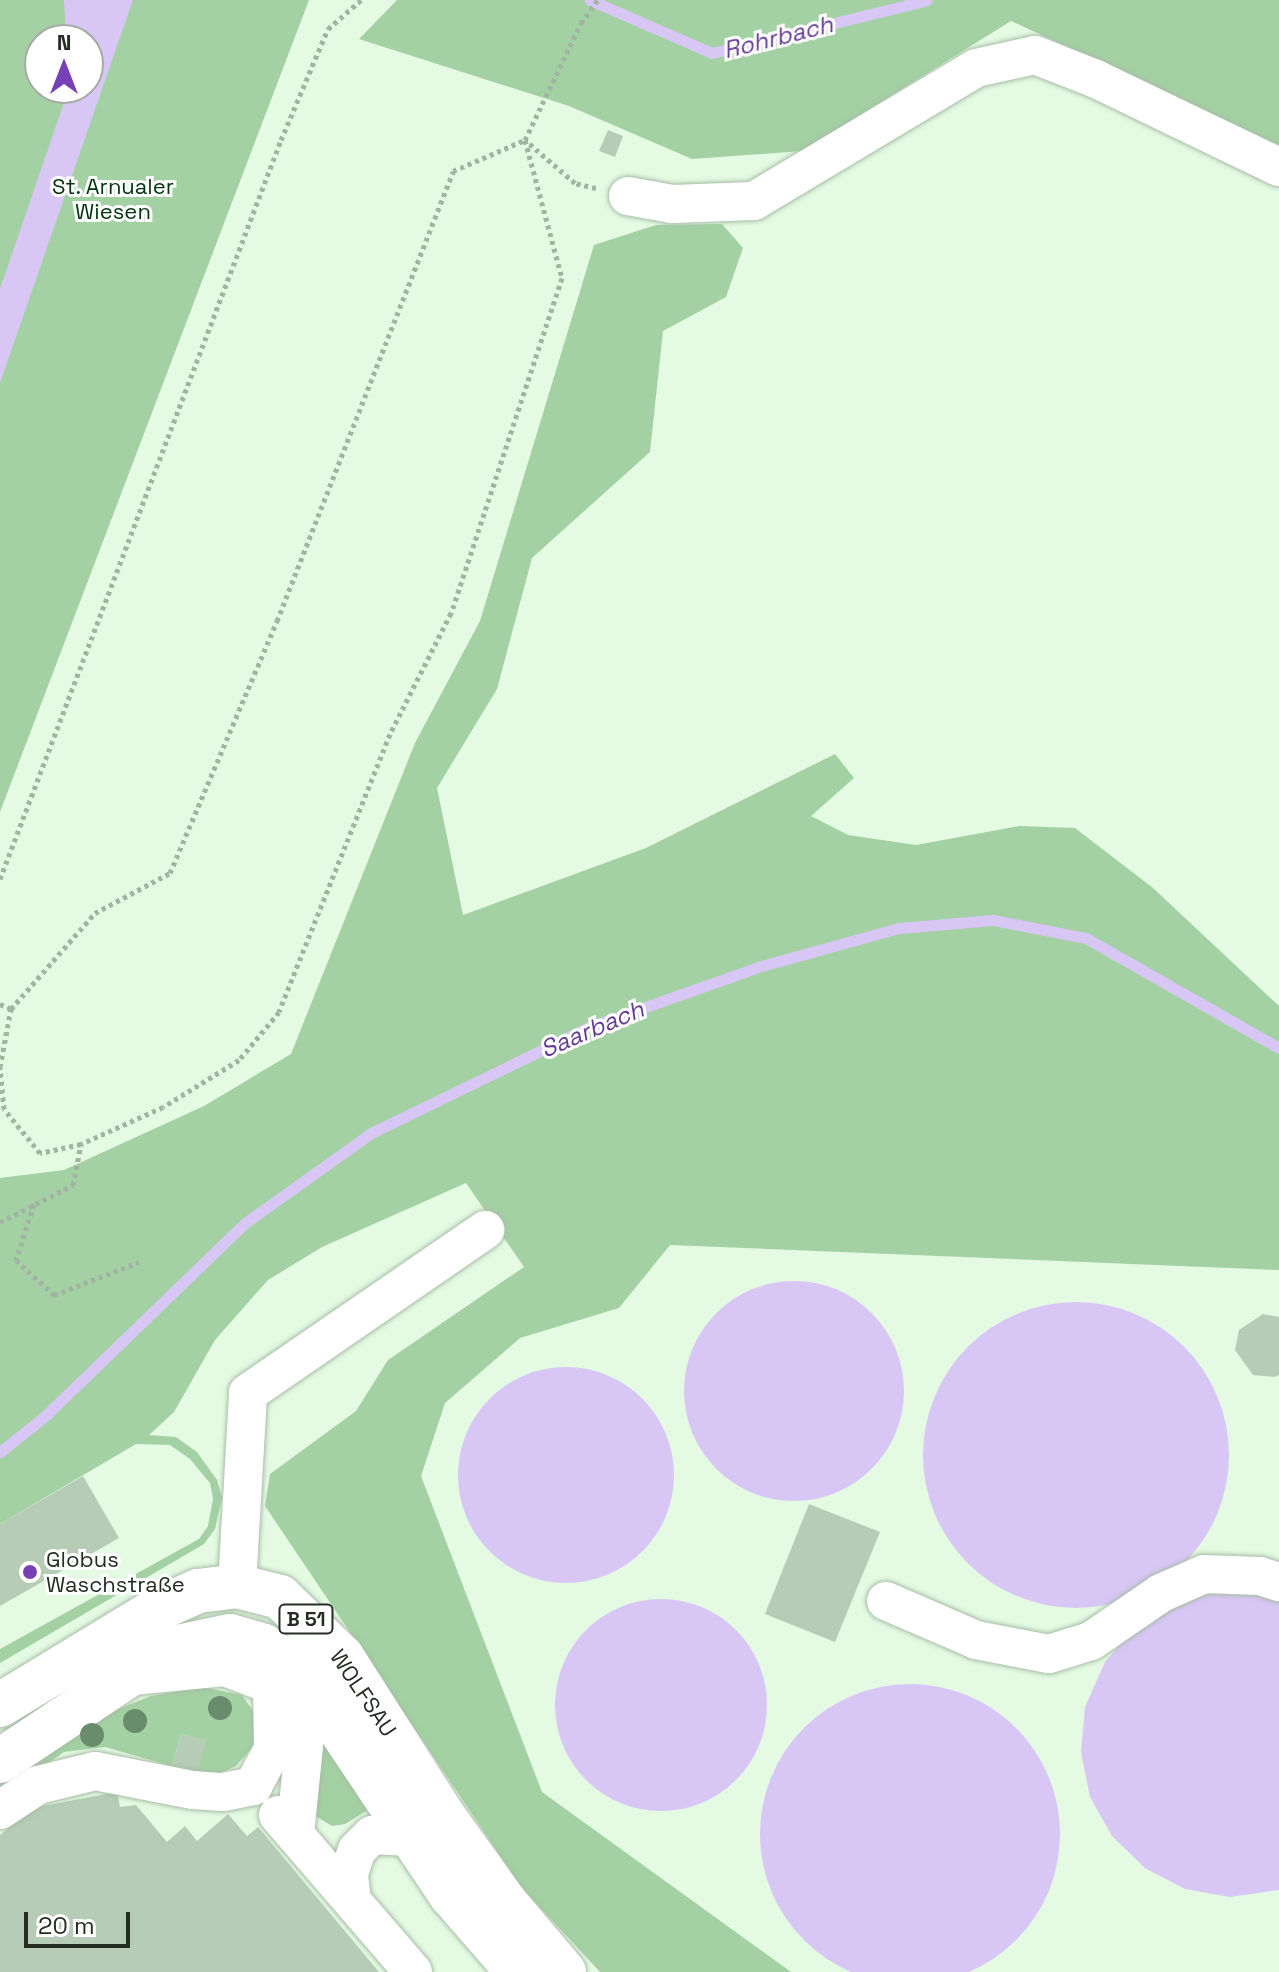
<!DOCTYPE html>
<html>
<head>
<meta charset="utf-8">
<style>
  body { margin:0 }
  #map { position:relative; width:1279px; height:1972px; overflow:hidden; background:#e4fae3; font-family:"Space Grotesk",sans-serif }
  div>[style] { position:absolute }
  [style*='--x'] { left:calc(var(--x)*1px); top:calc(var(--y)*1px); width:calc(var(--w)*1px); rotate:calc(var(--a)*1deg) }
  .green>* { inset:0; background:#a3d1a3 }
  .water>* { inset:0; background:#d8c7f5 }
  .round { border-radius:50% }
  .stream>* { height:11px; margin:-5.5px; padding:0 5.5px; transform-origin:5.5px; border-radius:5.5px; background:#d8c7f5 }
  .building>* { inset:0; background:#b6ccb6 }
  .path>* { height:5px; margin-top:-2.5px; transform-origin:0; background:repeating-linear-gradient(90deg,#a1b3a1 0 4px,transparent 0 8px) }
  .roads { filter:drop-shadow(0 0 2px #a8bda7) drop-shadow(0 0 2px #a8bda7) }
  .minor>* { height:38px; margin:-19px; padding:0 19px; transform-origin:19px; border-radius:19px; background:#fff }
  .major>* { height:44px; margin:-22px; padding:0 22px; transform-origin:22px; border-radius:22px; background:#fff }
  .trees>* { width:24px; height:24px; margin:-12px; border-radius:50%; background:#698d6c }
  .dots>* { width:22px; height:22px; translate:-50% -50%; box-sizing:border-box; border:4px solid #fff; border-radius:50% }
  span { translate:-50% -50%; white-space:nowrap; text-align:center; line-height:1.15; -webkit-text-stroke:6px #fff; paint-order:stroke }
  .shield-label span { padding:2px 6px; background:#fff; border:2px solid; border-radius:6px; -webkit-text-stroke-width:0 }
  .shield-label { font-size:20px; color:#242c24; font-weight:700 }
  .park-label { font-size:22px; color:#04340b }
  .poi-label { font-size:22px; color:#242c24 }
  .left { translate:0 -50%; text-align:left }
  .street-label { font-size:22px; color:#242c24 }
  .water-label { font-size:24px; color:#633c93; font-style:italic }
  .north { position:absolute; left:24px; top:24px; width:80px; height:80px; box-sizing:border-box; background:#fff; border:2px solid #a7aba7; border-radius:50%; rotate:0deg; font-size:22px; font-weight:700; line-height:32px; text-align:center; color:#242c24 }
  .north::after { content:''; display:block; margin:auto; width:28px; height:36px; background:#7840b6; clip-path:polygon(50% 0,100% 100%,50% 72%,0 100%) }
  .scale { position:absolute; left:24px; top:1912px; width:106px; height:36px; box-sizing:border-box; border:4px solid #242c24; border-top:0; padding-left:10px; font-size:24px; line-height:28px; white-space:nowrap; color:#242c24; -webkit-text-stroke:6px #fff; paint-order:stroke }
</style>
</head>
<body>
<div id="map">
  <div class="green">
    <div style="clip-path:polygon(evenodd,0 0,309px 0,0 812px,0 0,40px 40px,88px 40px,88px 88px,40px 88px,40px 40px)"></div>
    <div style="clip-path:polygon(397px 0,1279px 0,1279px 145px,1011px 21px,802px 151px,692px 159px,569px 106px,359px 39px)"></div>
    <div style="clip-path:polygon(722px 224px,743px 248px,726px 297px,663px 331px,650px 452px,532px 558px,497px 689px,437px 788px,463px 915px,646px 848px,835px 754px,854px 778px,811px 816px,848px 835px,916px 845px,1019px 826px,1075px 828px,1153px 888px,1279px 1006px,1279px 1270px,670px 1245px,619px 1308px,520px 1338px,445px 1403px,421px 1476px,542px 1792px,791px 1972px,600px 1972px,522px 1888px,265px 1506px,270px 1474px,356px 1411px,388px 1360px,524px 1267px,466px 1183px,322px 1247px,268px 1280px,215px 1340px,174px 1412px,149px 1435px,176px 1437px,197px 1452px,217px 1480px,222px 1497px,215px 1529px,204px 1544px,0 1663px,0 1649px,199px 1539px,208px 1526px,213px 1499px,210px 1483px,190px 1459px,170px 1445px,136px 1444px,0 1524px,0 1178px,64px 1170px,204px 1106px,291px 1054px,415px 743px,480px 621px,594px 245px,656px 225px)"></div>
    <div style="clip-path:polygon(202px 1687px,242px 1695px,259px 1720px,259px 1740px,236px 1766px,218px 1774px,197px 1772px,205px 1740px,181px 1734px,172px 1766px,105px 1747px,64px 1752px,0 1796px,0 1783px,98px 1717px,151px 1696px)"></div>
    <div style="clip-path:polygon(320px 1736px,376px 1805px,345px 1824px,332px 1826px,312px 1814px)"></div>
  </div>
  <div class="water">
    <div style="clip-path:polygon(64px 0,133px 0,0 383px,0 289px,69px 88px,88px 88px,88px 40px,66px 40px)"></div>
    <div class="round" style="left:684px;top:1281px;width:220px;height:220px"></div>
    <div class="round" style="left:923px;top:1302px;width:306px;height:306px"></div>
    <div class="round" style="left:458px;top:1367px;width:216px;height:216px"></div>
    <div style="clip-path:polygon(1231px 1590px,1279px 1597px,1279px 1890px,1230px 1897px,1185px 1889px,1145px 1868px,1112px 1836px,1090px 1797px,1081px 1752px,1085px 1707px,1105px 1662px,1138px 1624px,1182px 1600px)"></div>
    <div class="round" style="left:555px;top:1599px;width:212px;height:212px"></div>
    <div class="round" style="left:760px;top:1684px;width:300px;height:300px"></div>
  </div>
  <div class="stream">
    <div style="--x:590;--y:0;--w:133;--a:23.5"></div>
    <div style="--x:712;--y:53;--w:221;--a:-13.8"></div>
    <div style="--x:0;--y:1452;--w:56;--a:-38.5"></div>
    <div style="--x:44;--y:1417;--w:279;--a:-44"></div>
    <div style="--x:245;--y:1223;--w:155;--a:-35.5"></div>
    <div style="--x:371;--y:1133;--w:242;--a:-25.9"></div>
    <div style="--x:589;--y:1027;--w:179;--a:-19.5"></div>
    <div style="--x:758;--y:967;--w:146;--a:-15.5"></div>
    <div style="--x:899;--y:928;--w:94;--a:-4.9"></div>
    <div style="--x:993;--y:920;--w:95;--a:11"></div>
    <div style="--x:1086;--y:938;--w:222;--a:29.7"></div>
  </div>
  <div class="building">
    <div style="clip-path:polygon(608px 130px,623px 136px,615px 157px,599px 151px)"></div>
    <div style="clip-path:polygon(1263px 1314px,1279px 1317px,1279px 1375px,1274px 1377px,1253px 1375px,1235px 1350px,1239px 1330px)"></div>
    <div style="clip-path:polygon(83px 1476px,119px 1538px,0 1606px,0 1524px)"></div>
    <div style="clip-path:polygon(809px 1504px,880px 1532px,835px 1642px,765px 1614px)"></div>
    <div style="clip-path:polygon(181px 1734px,206px 1740px,197px 1772px,172px 1766px)"></div>
    <div style="clip-path:polygon(117px 1792px,120px 1807px,136px 1805px,167px 1842px,185px 1826px,197px 1841px,228px 1814px,247px 1836px,258px 1827px,379px 1972px,0 1972px,0 1835px,32px 1808px)"></div>
  </div>
  <div class="path">
    <div style="--x:525;--y:140;--w:143;--a:75"></div>
    <div style="--x:562;--y:278;--w:353;--a:108.3"></div>
    <div style="--x:451;--y:613;--w:136;--a:116.8"></div>
    <div style="--x:390;--y:734;--w:299;--a:111.8"></div>
    <div style="--x:279;--y:1012;--w:62;--a:129.8"></div>
    <div style="--x:239;--y:1060;--w:89;--a:148.3"></div>
    <div style="--x:163;--y:1107;--w:90;--a:155.7"></div>
    <div style="--x:81;--y:1144;--w:42;--a:167.6"></div>
    <div style="--x:40;--y:1153;--w:57;--a:-129.3"></div>
    <div style="--x:4;--y:1109;--w:42;--a:-95.4"></div>
    <div style="--x:0;--y:1067;--w:59;--a:-79.3"></div>
    <div style="--x:11;--y:1009;--w:128;--a:-48.8"></div>
    <div style="--x:95;--y:913;--w:85;--a:-28.1"></div>
    <div style="--x:170;--y:873;--w:274;--a:-67"></div>
    <div style="--x:277;--y:621;--w:483;--a:-68.6"></div>
    <div style="--x:453;--y:171;--w:78;--a:-23.3"></div>
    <div style="--x:596;--y:188;--w:22;--a:-167"></div>
    <div style="--x:575;--y:183;--w:66;--a:-139.3"></div>
    <div style="--x:525;--y:140;--w:130;--a:-64.4"></div>
    <div style="--x:581;--y:23;--w:29;--a:-54"></div>
    <div style="--x:0;--y:879;--w:791;--a:-69.18"></div>
    <div style="--x:281;--y:140;--w:121;--a:-67.1"></div>
    <div style="--x:328;--y:29;--w:44;--a:-41.3"></div>
    <div style="--x:0;--y:1004;--w:12;--a:24"></div>
    <div style="--x:34;--y:1204;--w:59;--a:107.8"></div>
    <div style="--x:16;--y:1260;--w:52;--a:42.6"></div>
    <div style="--x:54;--y:1295;--w:91;--a:-21.2"></div>
    <div style="--x:0;--y:1222;--w:82;--a:-26.9"></div>
    <div style="--x:73;--y:1185;--w:42;--a:-79"></div>
  </div>
  <div class="roads">
    <div class="minor">
      <div style="--x:628;--y:196;--w:45;--a:10.3"></div>
      <div style="--x:672;--y:204;--w:82;--a:-2.1"></div>
      <div style="--x:754;--y:201;--w:259;--a:-30.9"></div>
      <div style="--x:976;--y:68;--w:60;--a:-12.4"></div>
      <div style="--x:1035;--y:55;--w:66;--a:21.5"></div>
      <div style="--x:1096;--y:79;--w:203;--a:25.7"></div>
      <div style="--x:237;--y:1586;--w:193;--a:-86.7"></div>
      <div style="--x:248;--y:1393;--w:288;--a:-34.5"></div>
      <div style="--x:886;--y:1601;--w:98;--a:23.4"></div>
      <div style="--x:976;--y:1640;--w:74;--a:10.9"></div>
      <div style="--x:1049;--y:1654;--w:44;--a:-17.2"></div>
      <div style="--x:1091;--y:1641;--w:85;--a:-34.4"></div>
      <div style="--x:1161;--y:1593;--w:47;--a:-23.8"></div>
      <div style="--x:1204;--y:1574;--w:56;--a:2"></div>
      <div style="--x:1260;--y:1576;--w:20;--a:18"></div>
      <div style="--x:132;--y:1676;--w:93;--a:-5.5"></div>
      <div style="--x:225;--y:1667;--w:50;--a:21"></div>
      <div style="--x:272;--y:1685;--w:41;--a:45"></div>
      <div style="--x:301;--y:1714;--w:32;--a:85"></div>
      <div style="--x:304;--y:1746;--w:88;--a:95.8"></div>
      <div style="--x:0;--y:1810;--w:45;--a:-33.3"></div>
      <div style="--x:38;--y:1785;--w:59;--a:-13.8"></div>
      <div style="--x:95;--y:1771;--w:100;--a:11"></div>
      <div style="--x:193;--y:1790;--w:30;--a:4"></div>
      <div style="--x:223;--y:1792;--w:31;--a:-11"></div>
      <div style="--x:253;--y:1786;--w:42;--a:-61.6"></div>
      <div style="--x:273;--y:1749;--w:64;--a:-90.9"></div>
      <div style="--x:278;--y:1815;--w:207;--a:49.3"></div>
      <div style="--x:352;--y:1900;--w:26;--a:-97"></div>
      <div style="--x:349;--y:1874;--w:25;--a:-72"></div>
      <div style="--x:357;--y:1850;--w:21;--a:-45"></div>
      <div style="--x:372;--y:1835;--w:38;--a:3"></div>
    </div>
    <div class="major">
      <div style="--x:0;--y:1705;--w:183;--a:-31.3"></div>
      <div style="--x:156;--y:1610;--w:46;--a:-24.3"></div>
      <div style="--x:198;--y:1591;--w:39;--a:-7"></div>
      <div style="--x:237;--y:1586;--w:44;--a:14.3"></div>
      <div style="--x:280;--y:1597;--w:86;--a:44.1"></div>
      <div style="--x:342;--y:1657;--w:186;--a:57.5"></div>
      <div style="--x:442;--y:1814;--w:107;--a:54.5"></div>
      <div style="--x:504;--y:1901;--w:93;--a:49.8"></div>
      <div style="--x:0;--y:1761;--w:202;--a:-33.7"></div>
      <div style="--x:168;--y:1649;--w:63;--a:-11.8"></div>
      <div style="--x:230;--y:1636;--w:35;--a:16"></div>
      <div style="--x:264;--y:1646;--w:35;--a:35"></div>
      <div style="--x:293;--y:1666;--w:41;--a:50.9"></div>
      <div style="--x:319;--y:1698;--w:237;--a:56.2"></div>
      <div style="--x:451;--y:1895;--w:102;--a:49"></div>
    </div>
  </div>
  <div class="trees">
    <div style="left:220px;top:1708px"></div>
    <div style="left:135px;top:1721px"></div>
    <div style="left:92px;top:1735px"></div>
  </div>
  <div class="dots">
    <div style="left:30px;top:1572px;background:#7840b6"></div>
  </div>
  <div class="shield-label">
    <span style="left:306px;top:1619px">B 51</span>
  </div>
  <div class="park-label">
    <span style="left:113px;top:199px">St. Arnualer<br>Wiesen</span>
  </div>
  <div class="poi-label">
    <span class="left" style="left:46px;top:1572px">Globus<br>Waschstraße</span>
  </div>
  <div class="street-label">
    <span style="left:363px;top:1693px;rotate:56deg">WOLFSAU</span>
  </div>
  <div class="water-label">
    <span style="left:778px;top:37px;rotate:-14deg">Rohrbach</span>
    <span style="left:592px;top:1029px;rotate:-23deg">Saarbach</span>
  </div>
  <div class="north">N</div>
  <div class="scale">20 m</div>
</div>
</body>
</html>
